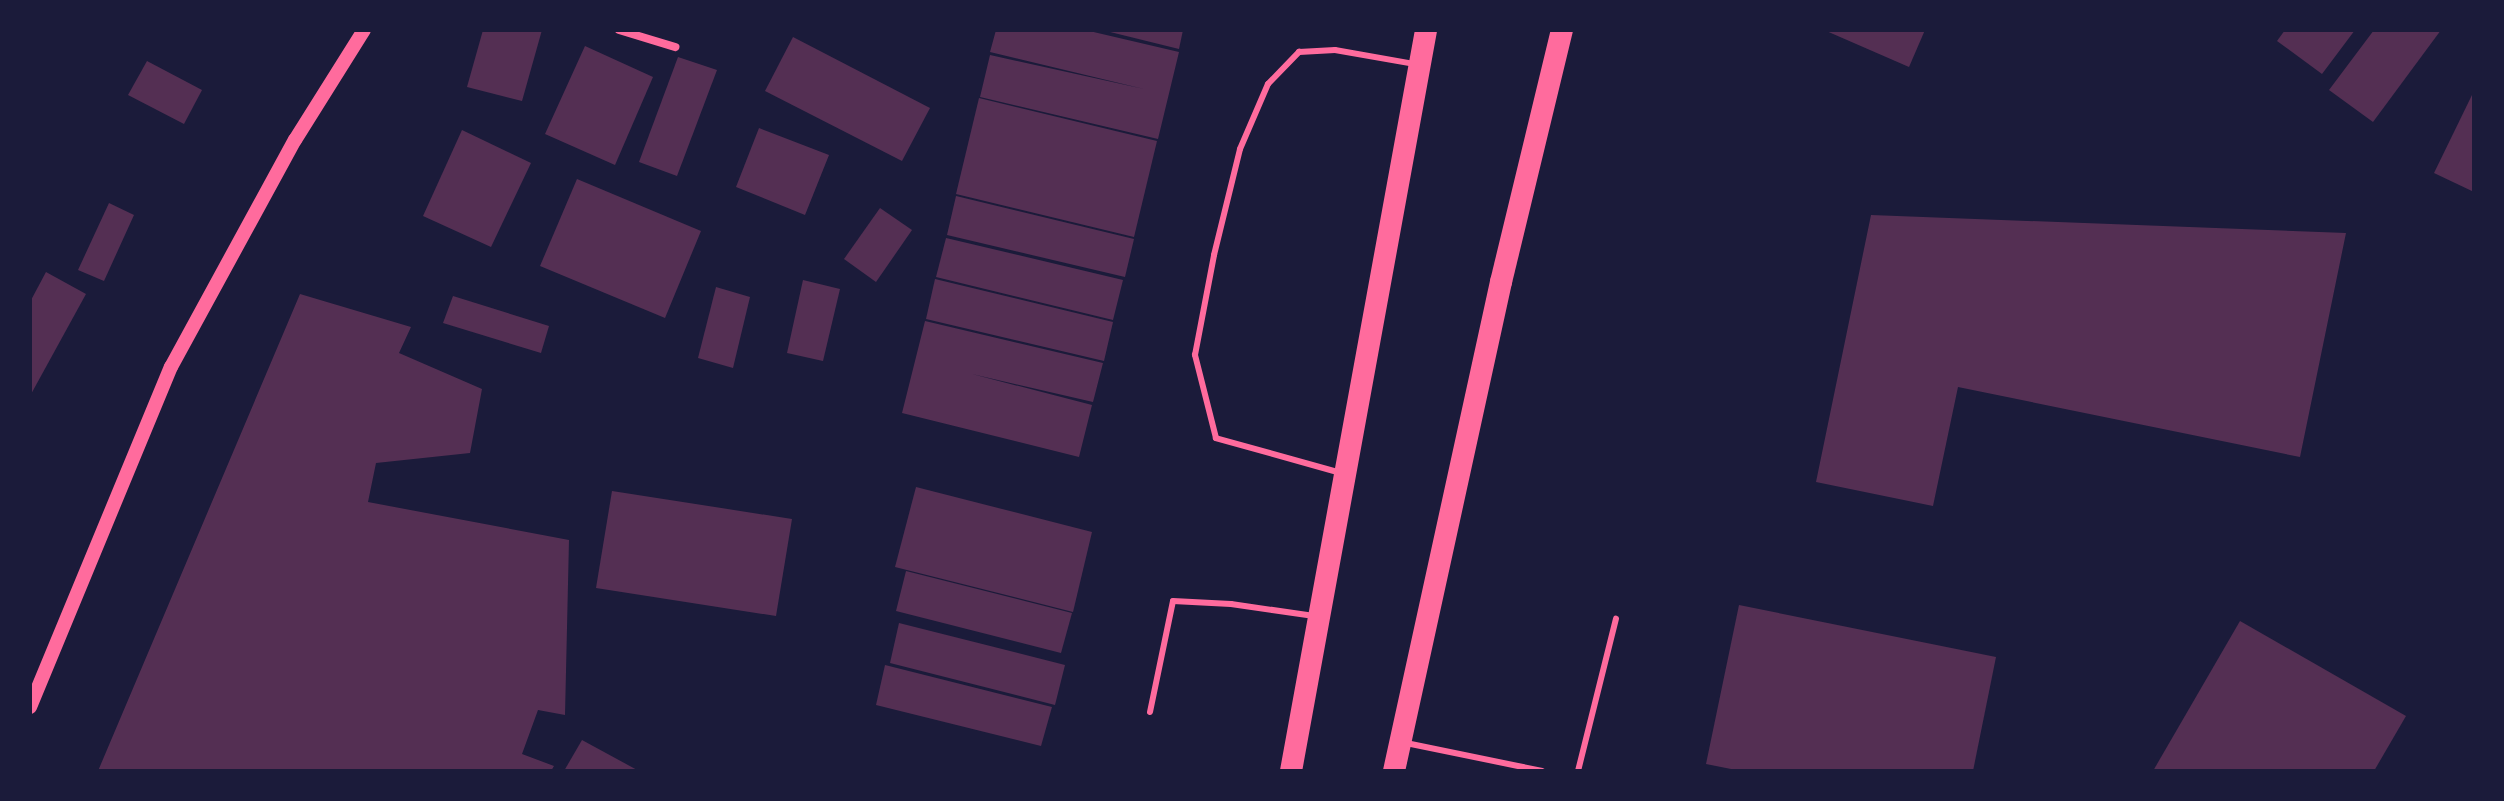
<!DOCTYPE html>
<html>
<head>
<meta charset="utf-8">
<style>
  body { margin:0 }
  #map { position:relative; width:2504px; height:801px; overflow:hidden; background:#1b1b3a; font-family:Quicksand,sans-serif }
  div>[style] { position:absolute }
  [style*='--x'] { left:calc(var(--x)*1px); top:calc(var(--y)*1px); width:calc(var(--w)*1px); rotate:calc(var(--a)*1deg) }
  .building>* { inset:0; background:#542f53 }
  .service>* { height:6px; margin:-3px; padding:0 3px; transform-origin:3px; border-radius:3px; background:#ff6b9d }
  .minor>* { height:8px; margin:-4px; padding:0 4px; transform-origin:4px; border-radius:4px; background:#ff6b9d }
  .tertiary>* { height:14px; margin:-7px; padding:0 7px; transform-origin:7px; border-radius:7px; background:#ff6b9d }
  .trunk>* { height:22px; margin:-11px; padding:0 11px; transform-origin:11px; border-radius:11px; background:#ff6b9d }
  span { translate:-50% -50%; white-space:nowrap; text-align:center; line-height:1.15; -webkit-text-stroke:6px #1b1b3a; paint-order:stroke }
  .frame { position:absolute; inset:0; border:32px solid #1b1b3a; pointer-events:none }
</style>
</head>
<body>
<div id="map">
  <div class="building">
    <div style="clip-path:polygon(483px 30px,542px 30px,522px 101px,467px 87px)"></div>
    <div style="clip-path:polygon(996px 30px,1085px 30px,1179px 52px,1158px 139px,980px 97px,990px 55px,1144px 89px,990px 52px)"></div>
    <div style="clip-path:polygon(1102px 30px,1183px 30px,1179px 49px)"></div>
    <div style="clip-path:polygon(1824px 30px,1925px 30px,1909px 67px)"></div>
    <div style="clip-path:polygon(2285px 30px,2355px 30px,2322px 74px,2277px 41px)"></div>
    <div style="clip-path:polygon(2374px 30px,2441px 30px,2373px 122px,2329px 90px)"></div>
    <div style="clip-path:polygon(793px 37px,930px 108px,902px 161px,765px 91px)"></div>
    <div style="clip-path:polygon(585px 46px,653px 77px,615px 165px,545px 134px)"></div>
    <div style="clip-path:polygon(678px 57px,717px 70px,677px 176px,639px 162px)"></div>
    <div style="clip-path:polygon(147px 61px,202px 90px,184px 124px,128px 95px)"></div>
    <div style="clip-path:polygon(2472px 95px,2474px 96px,2474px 192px,2434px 173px)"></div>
    <div style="clip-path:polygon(979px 98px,1157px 141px,1134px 237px,956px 194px)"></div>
    <div style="clip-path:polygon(759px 128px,829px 155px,805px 215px,736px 187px)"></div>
    <div style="clip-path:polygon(462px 130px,531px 163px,491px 247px,423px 216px)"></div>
    <div style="clip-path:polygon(577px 179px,701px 231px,665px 318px,540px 266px)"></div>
    <div style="clip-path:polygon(956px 196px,1134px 239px,1125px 277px,947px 235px)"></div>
    <div style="clip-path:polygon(109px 203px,134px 215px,104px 281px,78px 270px)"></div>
    <div style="clip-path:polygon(880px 208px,912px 230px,876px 282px,844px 259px)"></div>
    <div style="clip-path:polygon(1871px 215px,2346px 233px,2300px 457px,1958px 387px,1933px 506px,1816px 482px)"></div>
    <div style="clip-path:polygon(946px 238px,1123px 280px,1113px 320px,936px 277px)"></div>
    <div style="clip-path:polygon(46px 272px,86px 294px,30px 396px,30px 302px)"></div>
    <div style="clip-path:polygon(935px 279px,1113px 322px,1104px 361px,926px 319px)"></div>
    <div style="clip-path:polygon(803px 280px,840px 289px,823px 361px,787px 353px)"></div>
    <div style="clip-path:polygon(716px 287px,750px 297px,733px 368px,698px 358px)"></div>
    <div style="clip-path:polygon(300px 294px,411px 327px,399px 353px,482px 389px,470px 453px,376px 463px,368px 502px,569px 540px,565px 715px,538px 710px,522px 754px,554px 766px,551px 771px,98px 771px)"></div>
    <div style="clip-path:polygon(453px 296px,549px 326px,541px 353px,443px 323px)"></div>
    <div style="clip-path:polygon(925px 321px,1103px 363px,1093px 402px,972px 374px,1092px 405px,1079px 457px,902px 413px)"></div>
    <div style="clip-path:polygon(916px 487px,1092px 532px,1073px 612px,895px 567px)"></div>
    <div style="clip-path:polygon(612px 491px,792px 519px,776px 616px,596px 588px)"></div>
    <div style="clip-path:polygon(906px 571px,1072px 613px,1061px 653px,896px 611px)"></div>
    <div style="clip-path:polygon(1739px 605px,1996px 657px,1973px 771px,1741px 771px,1706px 764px)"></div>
    <div style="clip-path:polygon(2240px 621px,2406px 716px,2374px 771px,2153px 771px)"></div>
    <div style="clip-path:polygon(899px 623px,1065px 665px,1055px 705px,890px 663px)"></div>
    <div style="clip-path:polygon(885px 665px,1052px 707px,1041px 746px,876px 705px)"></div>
    <div style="clip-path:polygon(582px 740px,639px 771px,564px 771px)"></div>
  </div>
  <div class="service">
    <div style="--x:1341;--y:473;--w:130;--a:-164.4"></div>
    <div style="--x:1216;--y:438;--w:86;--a:-104.2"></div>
    <div style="--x:1195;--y:355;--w:102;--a:-79.2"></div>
    <div style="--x:1214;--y:255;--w:109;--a:-76.2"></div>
    <div style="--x:1240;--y:149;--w:71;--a:-66.7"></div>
    <div style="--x:1268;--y:84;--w:45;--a:-45.9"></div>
    <div style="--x:1299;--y:52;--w:36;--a:-3"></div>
    <div style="--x:1335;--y:50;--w:80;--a:10"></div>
    <div style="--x:1150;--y:712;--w:113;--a:-78.3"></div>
    <div style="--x:1173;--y:601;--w:58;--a:3"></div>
    <div style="--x:1231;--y:604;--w:84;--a:8.2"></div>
    <div style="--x:1406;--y:743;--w:139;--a:11.6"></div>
    <div style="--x:1578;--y:771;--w:157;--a:-76"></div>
  </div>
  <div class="minor">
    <div style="--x:619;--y:30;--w:59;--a:16.9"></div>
  </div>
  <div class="tertiary">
    <div style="--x:30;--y:707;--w:368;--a:-67.5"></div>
    <div style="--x:171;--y:367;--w:259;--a:-61.4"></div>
    <div style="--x:295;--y:140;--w:130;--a:-57.9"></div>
  </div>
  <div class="trunk">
    <div style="--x:1291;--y:771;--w:753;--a:-79.67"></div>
    <div style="--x:1394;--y:771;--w:501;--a:-77.66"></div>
    <div style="--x:1501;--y:282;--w:259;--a:-76.4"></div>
  </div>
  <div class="frame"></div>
</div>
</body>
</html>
